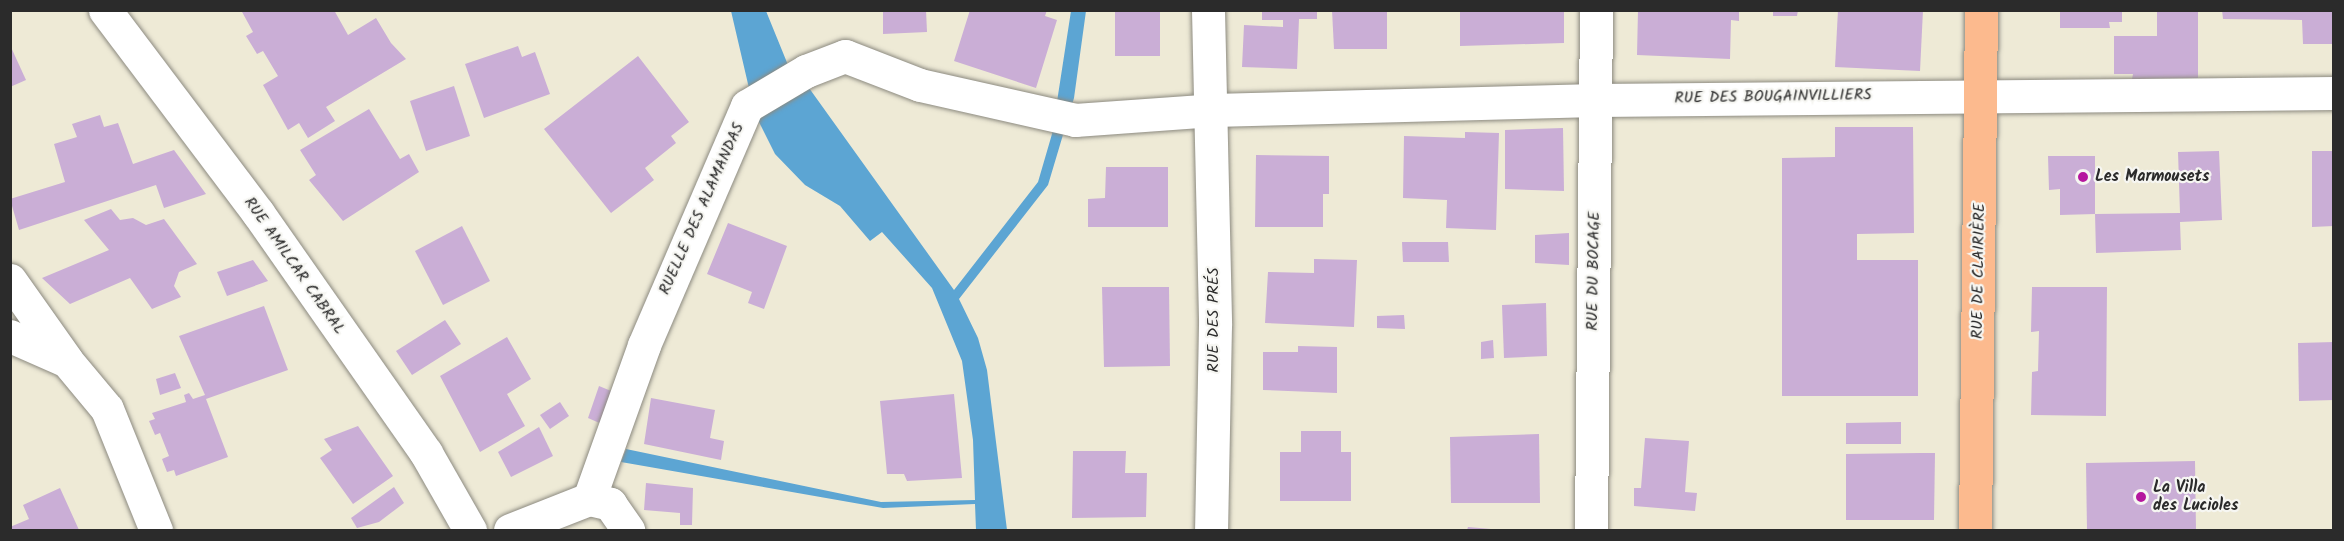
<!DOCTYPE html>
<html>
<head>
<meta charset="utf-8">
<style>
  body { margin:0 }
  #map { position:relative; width:2344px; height:541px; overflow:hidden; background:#eeead6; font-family:Kalam,sans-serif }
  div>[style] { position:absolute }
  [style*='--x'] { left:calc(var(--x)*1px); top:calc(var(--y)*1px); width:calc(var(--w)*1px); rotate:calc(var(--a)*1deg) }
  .water>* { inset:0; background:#5ca5d3 }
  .building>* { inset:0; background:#caaed6 }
  .roads { filter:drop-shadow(0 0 2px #8c8a80) drop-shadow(0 0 2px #8c8a80) }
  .minor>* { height:33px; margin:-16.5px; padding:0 16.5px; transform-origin:16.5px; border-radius:16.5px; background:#fff }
  .major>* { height:33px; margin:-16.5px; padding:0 16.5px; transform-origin:16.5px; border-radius:16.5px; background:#fcba8e }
  .dots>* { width:16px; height:16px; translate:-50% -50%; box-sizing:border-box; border:3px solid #f6f6f2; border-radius:50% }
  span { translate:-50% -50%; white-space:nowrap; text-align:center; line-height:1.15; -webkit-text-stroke:4.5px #f6f6f2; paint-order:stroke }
  .street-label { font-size:16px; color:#2b2b2b }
  .poi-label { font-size:16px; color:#2b2b2b; font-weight:700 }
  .left { translate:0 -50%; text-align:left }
  .frame { position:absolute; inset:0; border:12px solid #2b2b2b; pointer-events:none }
</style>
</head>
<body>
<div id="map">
  <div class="water">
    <div style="clip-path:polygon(731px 11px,766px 11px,788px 65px,804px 81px,954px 290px,1038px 182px,1052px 134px,1071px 11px,1086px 11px,1074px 98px,1048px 185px,959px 299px,978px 338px,987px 370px,1007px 530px,976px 530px,975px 504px,883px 508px,621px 462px,626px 449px,881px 502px,975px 500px,973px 440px,962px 361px,932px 288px,882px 232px,870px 241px,840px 206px,805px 185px,775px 154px,755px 114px)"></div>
  </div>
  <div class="building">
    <div style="clip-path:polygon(241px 10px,334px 10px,348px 35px,376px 18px,391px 43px,406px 59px,326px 107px,335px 121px,308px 138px,299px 123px,288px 130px,263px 85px,278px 76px,263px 51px,257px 54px,246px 36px,253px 32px)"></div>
    <div style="clip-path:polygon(883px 10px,926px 10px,927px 32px,883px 34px)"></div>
    <div style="clip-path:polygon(970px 10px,1047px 10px,1045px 16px,1057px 20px,1036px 88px,954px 61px)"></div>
    <div style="clip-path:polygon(1115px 10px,1160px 10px,1160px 56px,1115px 56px)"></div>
    <div style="clip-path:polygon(1262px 10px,1317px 10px,1317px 19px,1299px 19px,1297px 69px,1242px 67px,1244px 25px,1283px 27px,1283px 20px,1262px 20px)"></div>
    <div style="clip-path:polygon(1332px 10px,1387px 10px,1387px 49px,1334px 49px)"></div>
    <div style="clip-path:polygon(1460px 10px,1564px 10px,1564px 43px,1460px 46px)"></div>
    <div style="clip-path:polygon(1638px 10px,1739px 10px,1739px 21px,1731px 20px,1730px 59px,1637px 55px)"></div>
    <div style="clip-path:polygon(1773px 10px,1798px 10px,1797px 16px,1773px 16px)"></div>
    <div style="clip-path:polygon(1838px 10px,1923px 10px,1920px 71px,1835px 67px)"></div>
    <div style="clip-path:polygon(2060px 10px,2122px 10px,2122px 22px,2109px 22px,2110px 28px,2060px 28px)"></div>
    <div style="clip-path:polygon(2157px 10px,2198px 10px,2198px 78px,2132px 79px,2133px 74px,2114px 74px,2114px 36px,2157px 36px)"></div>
    <div style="clip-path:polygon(2222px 10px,2334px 10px,2334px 44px,2303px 44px,2302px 20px,2223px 19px)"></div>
    <div style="clip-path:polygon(10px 45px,26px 80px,10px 87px)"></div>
    <div style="clip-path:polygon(518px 46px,522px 57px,535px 52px,550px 94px,484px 118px,465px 64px)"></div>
    <div style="clip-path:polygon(638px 56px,689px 122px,671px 136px,676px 143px,645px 168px,654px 180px,611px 213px,544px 129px)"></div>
    <div style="clip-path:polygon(454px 86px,470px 136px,426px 151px,410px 101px)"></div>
    <div style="clip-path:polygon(369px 109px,400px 159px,409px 154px,419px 172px,343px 221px,309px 180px,316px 175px,300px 150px)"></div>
    <div style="clip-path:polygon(100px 115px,104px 127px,118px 123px,133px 164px,174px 150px,206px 194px,164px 208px,156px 185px,19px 230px,10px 199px,65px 182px,54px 144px,77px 137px,72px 124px)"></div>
    <div style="clip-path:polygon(1835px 127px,1913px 127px,1914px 233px,1857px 234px,1857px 260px,1918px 260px,1918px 396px,1782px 396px,1782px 158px,1835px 157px)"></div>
    <div style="clip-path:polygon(1563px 128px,1564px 191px,1505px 189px,1505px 130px)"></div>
    <div style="clip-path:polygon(1465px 132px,1499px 133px,1496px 230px,1446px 228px,1447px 200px,1403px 198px,1404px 136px,1465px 138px)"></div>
    <div style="clip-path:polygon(2219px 151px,2222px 220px,2180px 222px,2181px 250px,2096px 253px,2095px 214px,2180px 213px,2178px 152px)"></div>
    <div style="clip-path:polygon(2312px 151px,2334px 151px,2334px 226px,2312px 227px)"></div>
    <div style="clip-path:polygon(1256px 155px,1329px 156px,1329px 194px,1323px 194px,1323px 227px,1255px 227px)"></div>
    <div style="clip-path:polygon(2048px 156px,2095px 156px,2095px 214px,2060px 215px,2060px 189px,2049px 190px)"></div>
    <div style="clip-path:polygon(1106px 167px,1168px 167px,1168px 227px,1088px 227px,1088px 199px,1105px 198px)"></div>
    <div style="clip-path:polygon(111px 209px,120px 220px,133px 218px,146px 225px,164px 219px,197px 264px,179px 272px,174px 286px,181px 297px,152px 309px,130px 278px,70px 304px,42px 278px,109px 250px,84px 220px)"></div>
    <div style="clip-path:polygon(728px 223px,787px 246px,764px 309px,748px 303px,752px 292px,707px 274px)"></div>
    <div style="clip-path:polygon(462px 226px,490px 281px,443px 305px,415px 251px)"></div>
    <div style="clip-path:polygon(1569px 233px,1569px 265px,1535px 263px,1535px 235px)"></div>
    <div style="clip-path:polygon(1402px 242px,1448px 242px,1449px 262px,1403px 262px)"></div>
    <div style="clip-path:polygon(1314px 259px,1357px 260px,1354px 327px,1265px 323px,1268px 272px,1314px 273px)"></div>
    <div style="clip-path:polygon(253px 260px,268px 281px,227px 296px,217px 272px)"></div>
    <div style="clip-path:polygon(1102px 287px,1169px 287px,1170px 366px,1104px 367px)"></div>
    <div style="clip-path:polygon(2032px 287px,2107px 287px,2106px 416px,2031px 415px,2032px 372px,2038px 371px,2039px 331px,2031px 332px)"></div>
    <div style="clip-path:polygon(1546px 303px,1547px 356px,1504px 358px,1502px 305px)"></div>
    <div style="clip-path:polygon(264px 306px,288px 370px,206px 399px,228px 457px,176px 476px,174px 470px,167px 472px,162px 459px,169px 456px,160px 433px,155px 435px,149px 421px,155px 419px,152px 413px,186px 402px,184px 395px,189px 393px,193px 399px,205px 395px,179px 336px)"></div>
    <div style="clip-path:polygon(1404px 315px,1405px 329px,1377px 328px,1377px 316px)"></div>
    <div style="clip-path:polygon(445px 320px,461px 344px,412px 375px,396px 351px)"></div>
    <div style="clip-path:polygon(507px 337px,531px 379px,507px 394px,525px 426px,480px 452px,440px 376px)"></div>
    <div style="clip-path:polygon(1493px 340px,1494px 358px,1481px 359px,1481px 342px)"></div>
    <div style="clip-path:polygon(2334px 342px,2334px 400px,2299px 401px,2298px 343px)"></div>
    <div style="clip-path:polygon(1298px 346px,1337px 347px,1337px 393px,1263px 390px,1263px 352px,1298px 352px)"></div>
    <div style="clip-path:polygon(175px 373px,181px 388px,160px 395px,156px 379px)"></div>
    <div style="clip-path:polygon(599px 386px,616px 393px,604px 425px,588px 418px)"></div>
    <div style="clip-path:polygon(954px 394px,962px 478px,907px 481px,904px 474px,887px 474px,880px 401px)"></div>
    <div style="clip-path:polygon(651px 398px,715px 410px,710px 438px,724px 441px,721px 460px,644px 444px)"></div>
    <div style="clip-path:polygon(560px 402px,569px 416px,550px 429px,540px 415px)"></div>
    <div style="clip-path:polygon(1901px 422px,1901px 444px,1846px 444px,1846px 423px)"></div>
    <div style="clip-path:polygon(358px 426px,393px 476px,353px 504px,320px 458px,332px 450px,324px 439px)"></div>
    <div style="clip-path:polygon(539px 427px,553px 456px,511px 477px,498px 452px)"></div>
    <div style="clip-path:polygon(1301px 431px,1341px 431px,1341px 452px,1351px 452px,1351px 501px,1280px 501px,1280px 452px,1301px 452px)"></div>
    <div style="clip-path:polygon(1539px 434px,1540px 503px,1451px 503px,1450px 437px)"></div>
    <div style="clip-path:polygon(1645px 438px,1689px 441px,1685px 492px,1697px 493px,1695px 511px,1634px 506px,1634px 488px,1641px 488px)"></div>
    <div style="clip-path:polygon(1073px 451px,1126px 451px,1125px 473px,1147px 473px,1146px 517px,1072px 518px)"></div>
    <div style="clip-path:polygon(1920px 453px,1935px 453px,1934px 520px,1846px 520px,1846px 454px)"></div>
    <div style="clip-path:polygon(2195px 461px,2196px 530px,2087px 530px,2086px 463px)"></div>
    <div style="clip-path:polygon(646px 483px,693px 488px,692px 525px,680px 525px,680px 513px,644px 510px)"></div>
    <div style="clip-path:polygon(394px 487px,404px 503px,379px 522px,357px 528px,351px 518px)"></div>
    <div style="clip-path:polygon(60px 488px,79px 530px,10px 530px,10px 527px,29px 519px,23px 505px)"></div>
    <div style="clip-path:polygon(1468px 527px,1491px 529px,1490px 530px,1467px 530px)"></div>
  </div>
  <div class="roads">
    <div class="minor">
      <div style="--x:105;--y:10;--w:254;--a:53"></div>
      <div style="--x:258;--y:213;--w:293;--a:55"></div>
      <div style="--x:426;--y:453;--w:89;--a:60.3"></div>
      <div style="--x:1208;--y:10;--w:315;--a:88.7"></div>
      <div style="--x:1215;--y:325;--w:205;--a:91.1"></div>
      <div style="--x:10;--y:280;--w:97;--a:54.7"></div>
      <div style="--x:10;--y:336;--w:62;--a:23.7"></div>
      <div style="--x:67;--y:361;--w:62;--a:50.2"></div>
      <div style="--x:107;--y:409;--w:131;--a:68"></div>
      <div style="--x:589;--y:499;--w:22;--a:13"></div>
      <div style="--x:610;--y:504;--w:32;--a:55"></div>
      <div style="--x:510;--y:530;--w:85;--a:-21.4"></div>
      <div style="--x:589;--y:499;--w:164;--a:-70.3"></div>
      <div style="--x:644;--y:345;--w:260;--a:-66.7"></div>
      <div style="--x:747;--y:106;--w:69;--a:-30.7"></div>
      <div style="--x:806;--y:71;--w:42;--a:-21"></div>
      <div style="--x:845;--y:56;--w:80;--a:21.1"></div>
      <div style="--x:920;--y:85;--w:159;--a:12.7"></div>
      <div style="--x:1075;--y:120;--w:138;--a:-4.1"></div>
      <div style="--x:1213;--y:110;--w:383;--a:-1.5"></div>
      <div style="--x:1596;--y:100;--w:738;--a:-0.54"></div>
      <div style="--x:1591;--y:530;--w:520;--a:-89.45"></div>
    </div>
    <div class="major">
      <div style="--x:1975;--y:530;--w:520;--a:-89.34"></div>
    </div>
  </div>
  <div class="dots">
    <div style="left:2083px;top:177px;background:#b5179e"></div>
    <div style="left:2141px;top:497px;background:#b5179e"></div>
  </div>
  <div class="street-label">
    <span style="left:1773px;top:97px;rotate:-1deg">RUE DES BOUGAINVILLIERS</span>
    <span style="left:702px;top:209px;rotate:-66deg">RUELLE DES ALAMANDAS</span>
    <span style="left:294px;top:266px;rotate:55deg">RUE AMILCAR CABRAL</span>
    <span style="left:1594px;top:271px;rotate:-89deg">RUE DU BOCAGE</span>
    <span style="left:1979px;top:271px;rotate:-89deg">RUE DE CLAIRIÈRE</span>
    <span style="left:1214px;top:320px;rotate:-90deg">RUE DES PRÉS</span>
  </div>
  <div class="poi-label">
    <span class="left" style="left:2095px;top:177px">Les Marmousets</span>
    <span class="left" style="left:2153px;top:497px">La Villa<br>des Lucioles</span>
  </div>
  <div class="frame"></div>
</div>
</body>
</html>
